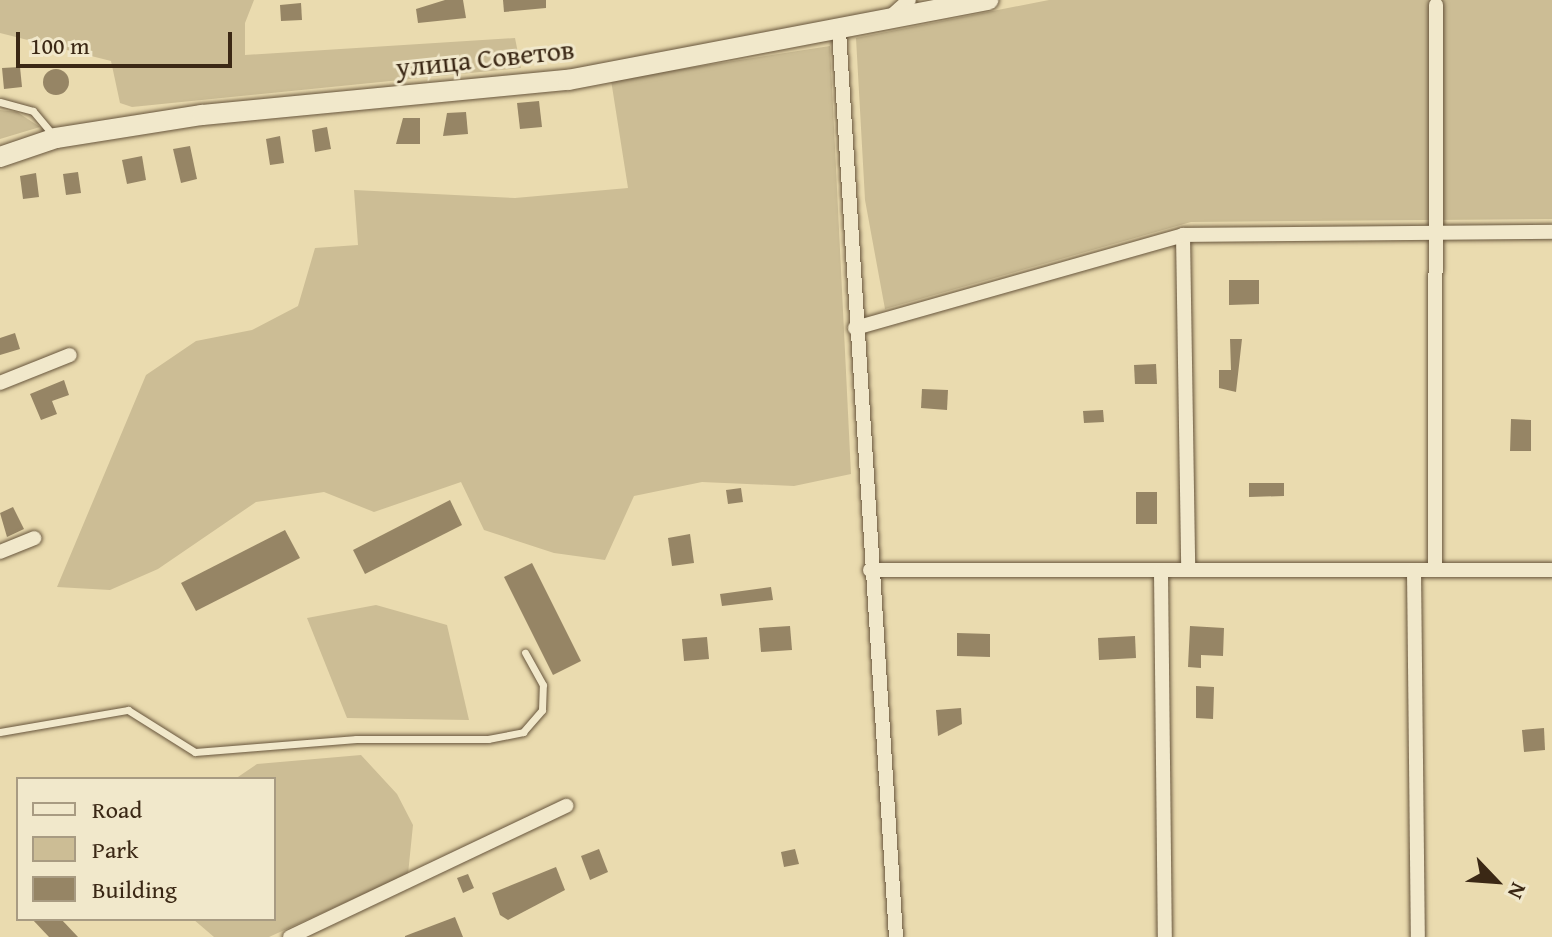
<!DOCTYPE html>
<html>
<head>
<meta charset="utf-8">
<style>
  body { margin:0 }
  #map { position:relative; width:1552px; height:937px; overflow:hidden; background:#eadbaf; font-family:"Gentium Book Plus",serif }
  div>[style] { position:absolute }
  [style*='--x'] { left:calc(var(--x)*1px); top:calc(var(--y)*1px); width:calc(var(--w)*1px); rotate:calc(var(--a)*1deg) }
  .green>* { inset:0; background:#ccbd95 }
  .building>* { inset:0; background:#968565 }
  .round { border-radius:50% }
  .roads { filter:drop-shadow(0 0 2px #67553c) drop-shadow(0 0 2px #67553c) }
  .service>* { height:7px; margin:-3.5px; padding:0 3.5px; transform-origin:3.5px; border-radius:3.5px; background:#f1e8cb }
  .minor>* { height:14px; margin:-7px; padding:0 7px; transform-origin:7px; border-radius:7px; background:#f1e8cb }
  .secondary>* { height:20px; margin:-10px; padding:0 10px; transform-origin:10px; border-radius:10px; background:#f1e8cb }
  span { translate:-50% -50%; white-space:nowrap; text-align:center; line-height:1.15; -webkit-text-stroke:6px #f1e8cb; paint-order:stroke }
  .street-label { font-size:28px; color:#3b2815 }
  .legend { position:absolute; left:16px; top:777px; width:260px; height:144px; box-sizing:border-box; background:#f1e8cb; border:2px solid #a89b82; margin:0; padding:10px 14px; list-style:none; font-size:24px; color:#3b2815 }
  .legend li { display:flex; align-items:center; gap:16px; height:40px }
  .legend b { width:40px; border:2px solid #a89b82 }
  .north { position:absolute; left:1456px; top:841px; width:80px; height:80px; -webkit-text-stroke:6px #f1e8cb; paint-order:stroke; rotate:115deg; font-size:22px; font-weight:700; line-height:32px; text-align:center; color:#3b2815 }
  .north::after { content:''; display:block; margin:auto; width:28px; height:36px; background:#3b2815; clip-path:polygon(50% 0,100% 100%,50% 72%,0 100%) }
  .scale { position:absolute; left:16px; top:32px; width:216px; height:36px; box-sizing:border-box; border:4px solid #3b2815; border-top:0; padding-left:10px; font-size:24px; line-height:28px; white-space:nowrap; color:#3b2815; -webkit-text-stroke:6px #f1e8cb; paint-order:stroke }
</style>
</head>
<body>
<div id="map">
  <div class="green">
    <div style="clip-path:polygon(0 0,254px 0,245px 23px,245px 55px,515px 38px,521px 68px,132px 107px,120px 103px,111px 61px,0 33px)"></div>
    <div style="clip-path:polygon(1049px 0,1552px 0,1552px 219px,1191px 222px,885px 309px,865px 200px,856px 38px)"></div>
    <div style="clip-path:polygon(830px 46px,851px 474px,794px 486px,702px 482px,634px 496px,605px 560px,554px 553px,484px 530px,461px 482px,374px 512px,324px 492px,256px 502px,158px 569px,110px 590px,57px 587px,146px 375px,196px 341px,252px 330px,298px 306px,315px 248px,358px 245px,354px 190px,515px 198px,628px 188px,611px 80px)"></div>
    <div style="clip-path:polygon(0 110px,17px 112px,40px 127px,0 139px)"></div>
    <div style="clip-path:polygon(376px 605px,447px 625px,469px 720px,347px 718px,307px 618px)"></div>
    <div style="clip-path:polygon(361px 755px,397px 794px,413px 825px,408px 874px,269px 937px,214px 937px,193px 919px,274px 919px,274px 779px,235px 779px,257px 764px)"></div>
  </div>
  <div class="building">
    <div style="clip-path:polygon(445px 0,463px 0,466px 18px,418px 23px,416px 9px)"></div>
    <div style="clip-path:polygon(503px 0,546px 0,546px 8px,504px 12px)"></div>
    <div style="clip-path:polygon(301px 3px,302px 20px,281px 21px,280px 5px)"></div>
    <div style="clip-path:polygon(20px 67px,22px 87px,4px 89px,2px 68px)"></div>
    <div class="round" style="left:43px;top:69px;width:26px;height:26px"></div>
    <div style="clip-path:polygon(539px 101px,542px 127px,520px 129px,517px 103px)"></div>
    <div style="clip-path:polygon(466px 112px,468px 134px,443px 136px,447px 113px)"></div>
    <div style="clip-path:polygon(403px 118px,420px 118px,420px 144px,396px 144px)"></div>
    <div style="clip-path:polygon(327px 127px,331px 149px,315px 152px,312px 130px)"></div>
    <div style="clip-path:polygon(280px 136px,284px 163px,270px 165px,266px 139px)"></div>
    <div style="clip-path:polygon(190px 146px,197px 179px,181px 183px,173px 149px)"></div>
    <div style="clip-path:polygon(142px 156px,146px 180px,127px 184px,122px 160px)"></div>
    <div style="clip-path:polygon(78px 172px,81px 193px,66px 195px,63px 174px)"></div>
    <div style="clip-path:polygon(36px 173px,39px 197px,23px 199px,20px 176px)"></div>
    <div style="clip-path:polygon(1229px 280px,1259px 280px,1259px 304px,1229px 305px)"></div>
    <div style="clip-path:polygon(15px 333px,20px 349px,0 355px,0 338px)"></div>
    <div style="clip-path:polygon(1230px 339px,1242px 339px,1236px 392px,1219px 388px,1219px 370px,1231px 370px)"></div>
    <div style="clip-path:polygon(1156px 364px,1157px 384px,1135px 384px,1134px 365px)"></div>
    <div style="clip-path:polygon(64px 380px,69px 395px,52px 401px,57px 414px,41px 420px,30px 394px)"></div>
    <div style="clip-path:polygon(922px 389px,948px 390px,947px 410px,921px 408px)"></div>
    <div style="clip-path:polygon(1103px 410px,1104px 422px,1084px 423px,1083px 411px)"></div>
    <div style="clip-path:polygon(1511px 419px,1531px 420px,1531px 451px,1510px 451px)"></div>
    <div style="clip-path:polygon(1249px 483px,1284px 483px,1284px 496px,1249px 497px)"></div>
    <div style="clip-path:polygon(741px 488px,743px 502px,728px 504px,726px 490px)"></div>
    <div style="clip-path:polygon(1136px 492px,1157px 492px,1157px 524px,1136px 524px)"></div>
    <div style="clip-path:polygon(450px 500px,462px 525px,365px 574px,353px 550px)"></div>
    <div style="clip-path:polygon(13px 507px,24px 529px,7px 537px,0 513px)"></div>
    <div style="clip-path:polygon(285px 530px,300px 558px,196px 611px,181px 583px)"></div>
    <div style="clip-path:polygon(690px 534px,694px 563px,672px 566px,668px 538px)"></div>
    <div style="clip-path:polygon(532px 563px,581px 661px,553px 675px,504px 577px)"></div>
    <div style="clip-path:polygon(771px 587px,773px 600px,722px 606px,720px 594px)"></div>
    <div style="clip-path:polygon(790px 626px,792px 650px,761px 652px,759px 628px)"></div>
    <div style="clip-path:polygon(1190px 626px,1224px 628px,1223px 656px,1201px 655px,1201px 668px,1188px 667px)"></div>
    <div style="clip-path:polygon(957px 633px,990px 634px,990px 657px,957px 656px)"></div>
    <div style="clip-path:polygon(1135px 636px,1136px 658px,1099px 660px,1098px 638px)"></div>
    <div style="clip-path:polygon(707px 637px,709px 659px,684px 661px,682px 639px)"></div>
    <div style="clip-path:polygon(1196px 686px,1214px 687px,1213px 719px,1196px 718px)"></div>
    <div style="clip-path:polygon(961px 708px,962px 724px,938px 736px,936px 710px)"></div>
    <div style="clip-path:polygon(1544px 728px,1545px 750px,1524px 752px,1522px 730px)"></div>
    <div style="clip-path:polygon(599px 849px,608px 872px,590px 880px,581px 856px)"></div>
    <div style="clip-path:polygon(795px 849px,799px 864px,784px 867px,781px 852px)"></div>
    <div style="clip-path:polygon(556px 867px,565px 890px,508px 920px,500px 915px,492px 893px)"></div>
    <div style="clip-path:polygon(468px 874px,474px 888px,463px 893px,457px 878px)"></div>
    <div style="clip-path:polygon(455px 917px,463px 937px,405px 937px,405px 936px)"></div>
    <div style="clip-path:polygon(32px 919px,61px 919px,78px 937px,49px 937px)"></div>
  </div>
  <div class="roads">
    <div class="service">
      <div style="--x:0;--y:102;--w:34;--a:15"></div>
      <div style="--x:33;--y:111;--w:33;--a:50"></div>
      <div style="--x:0;--y:732;--w:130;--a:-9.8"></div>
      <div style="--x:128;--y:710;--w:79;--a:32.1"></div>
      <div style="--x:195;--y:752;--w:162;--a:-4.6"></div>
      <div style="--x:356;--y:739;--w:132;--a:0"></div>
      <div style="--x:488;--y:739;--w:36;--a:-11"></div>
      <div style="--x:523;--y:732;--w:29;--a:-49"></div>
      <div style="--x:542;--y:710;--w:25;--a:-88"></div>
      <div style="--x:543;--y:685;--w:37;--a:-119"></div>
    </div>
    <div class="minor">
      <div style="--x:888;--y:19;--w:28;--a:-42"></div>
      <div style="--x:839;--y:31;--w:908;--a:86.4"></div>
      <div style="--x:1183;--y:235;--w:335;--a:89.1"></div>
      <div style="--x:855;--y:328;--w:341;--a:-15.8"></div>
      <div style="--x:1183;--y:235;--w:369;--a:-0.5"></div>
      <div style="--x:0;--y:383;--w:75;--a:-21.8"></div>
      <div style="--x:0;--y:552;--w:37;--a:-22"></div>
      <div style="--x:870;--y:570;--w:682;--a:0"></div>
      <div style="--x:1414;--y:570;--w:367;--a:89.4"></div>
      <div style="--x:1435;--y:570;--w:565;--a:-89.9"></div>
      <div style="--x:1161;--y:571;--w:366;--a:89.4"></div>
      <div style="--x:290;--y:937;--w:306;--a:-25.4"></div>
    </div>
    <div class="secondary">
      <div style="--x:0;--y:157;--w:59;--a:-18.7"></div>
      <div style="--x:56;--y:138;--w:148;--a:-9"></div>
      <div style="--x:202;--y:115;--w:368;--a:-5.5"></div>
      <div style="--x:568;--y:80;--w:428;--a:-10.8"></div>
    </div>
  </div>
  <div class="street-label">
    <span style="left:485px;top:58px;rotate:-6deg">улица Советов</span>
  </div>
  <ul class="legend">
  <li><b style="height:10px;background:#f1e8cb"></b>Road</li>
  <li><b style="height:22px;background:#ccbd95"></b>Park</li>
  <li><b style="height:22px;background:#968565"></b>Building</li>
  </ul>
  <div class="north">N</div>
  <div class="scale">100 m</div>
</div>
</body>
</html>
